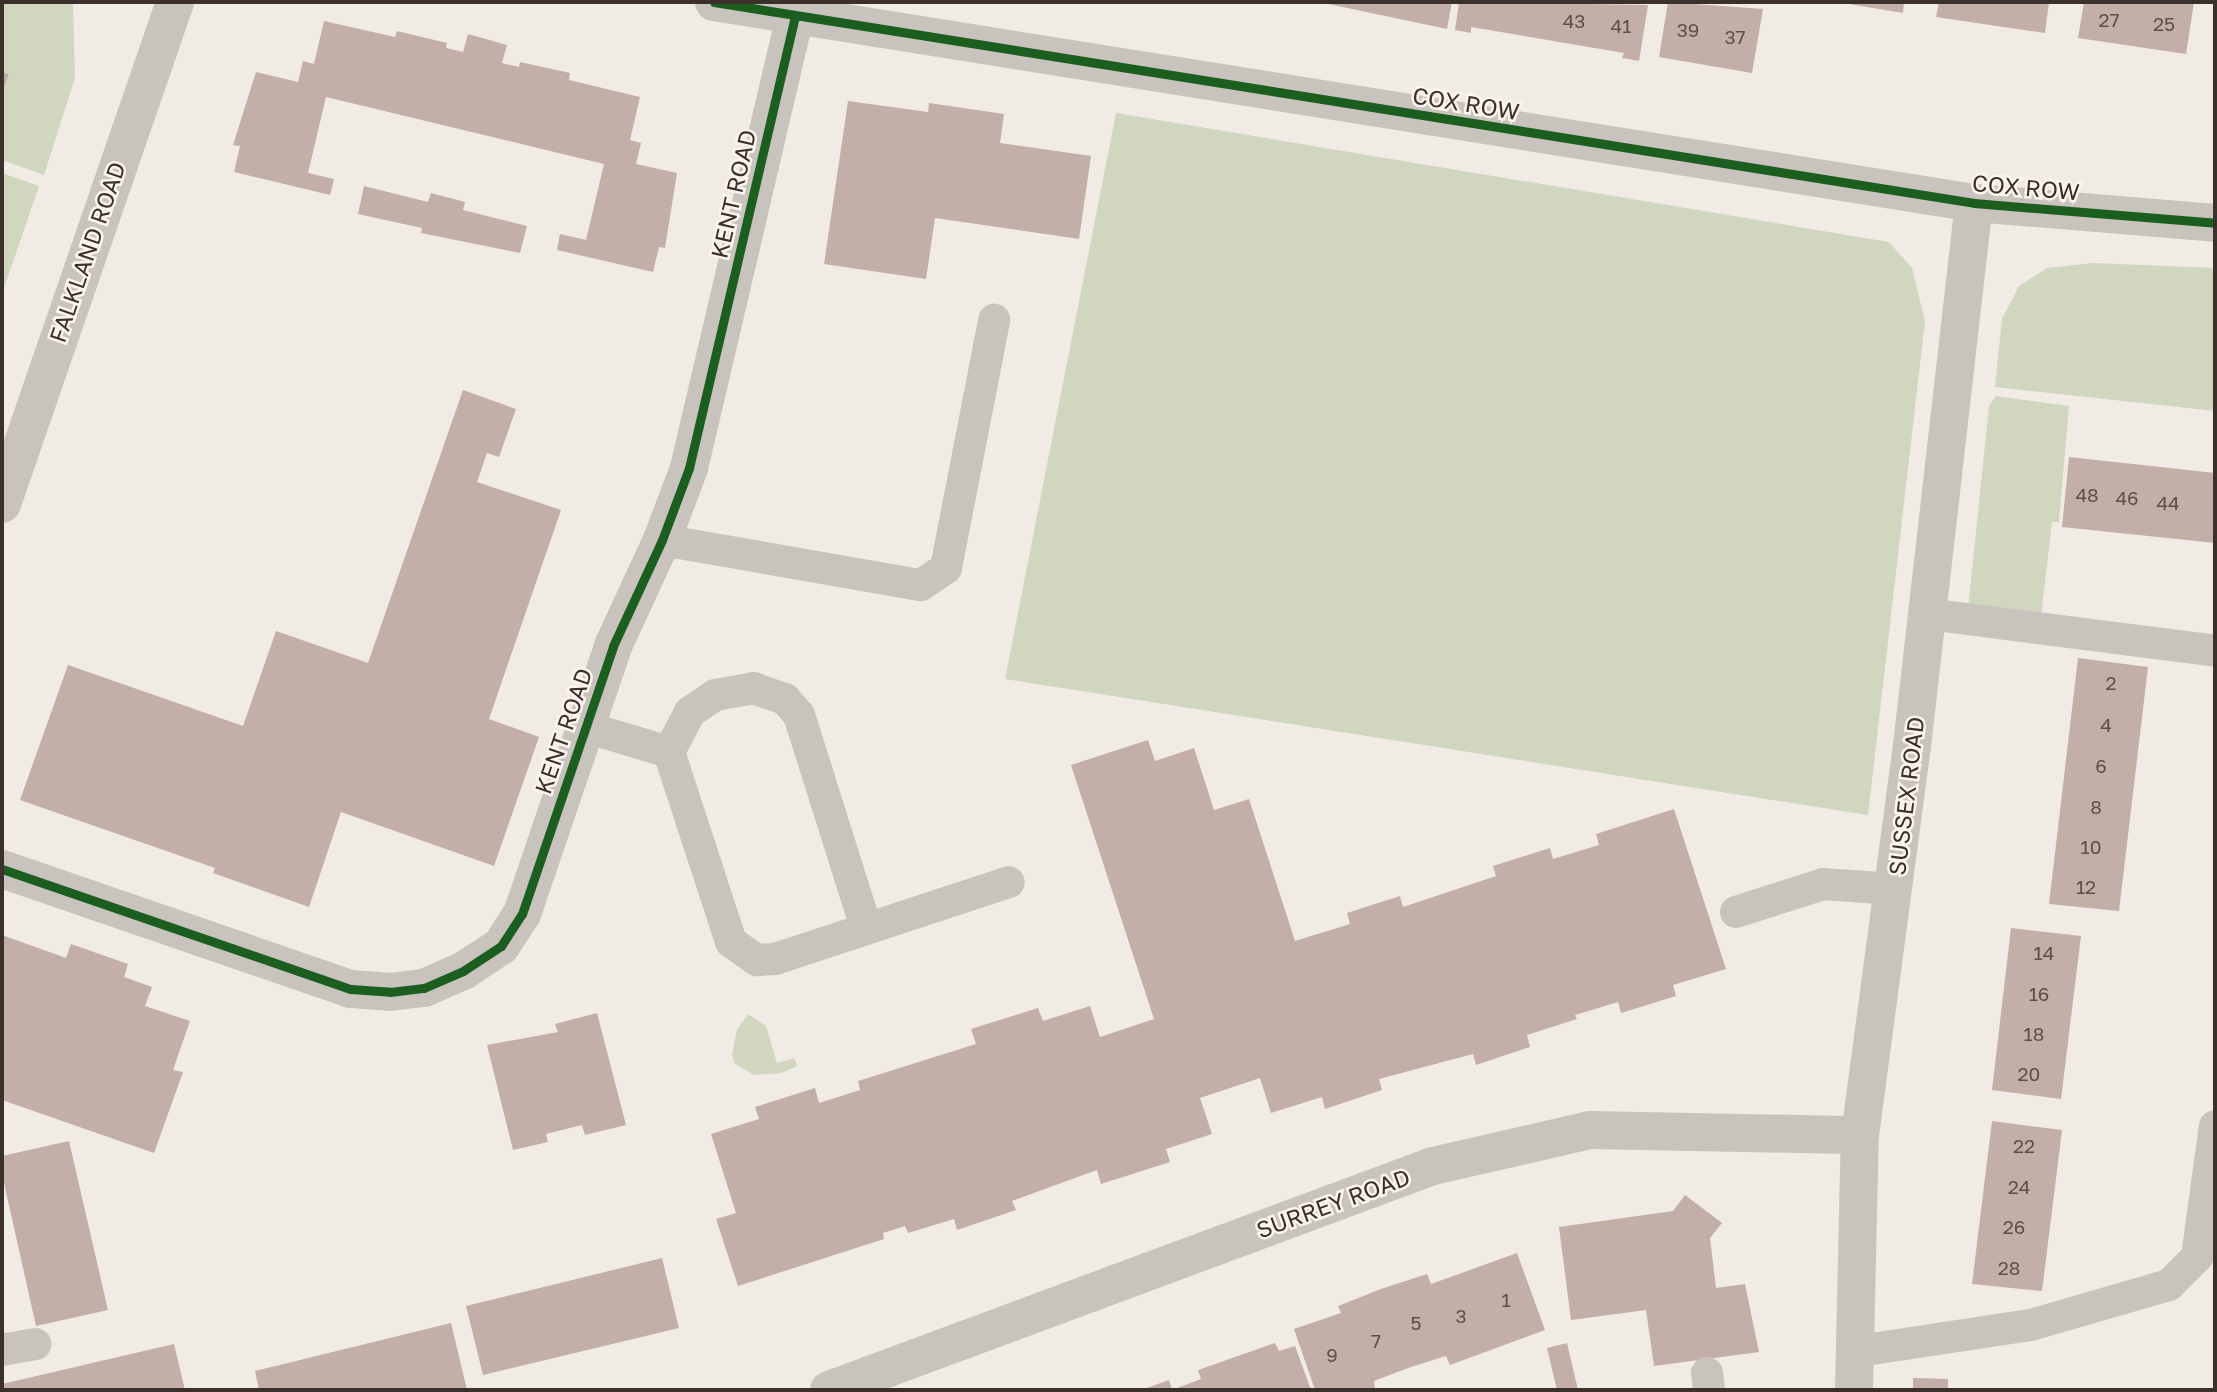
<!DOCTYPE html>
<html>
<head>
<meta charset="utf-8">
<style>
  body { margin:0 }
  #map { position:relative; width:2217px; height:1392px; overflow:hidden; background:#f0ebe5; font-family:"Golos Text",sans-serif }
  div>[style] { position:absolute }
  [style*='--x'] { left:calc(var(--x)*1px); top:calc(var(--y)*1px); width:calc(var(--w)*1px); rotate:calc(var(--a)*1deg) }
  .green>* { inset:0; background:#d1d6bf }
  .building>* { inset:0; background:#c3afa7 }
  .lane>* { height:32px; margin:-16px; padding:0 16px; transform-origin:16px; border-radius:16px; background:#c9c3be }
  .street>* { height:38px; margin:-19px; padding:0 19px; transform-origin:19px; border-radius:19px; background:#c9c3be }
  .cycleway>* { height:9px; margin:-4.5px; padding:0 4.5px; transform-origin:4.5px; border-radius:4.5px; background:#1b5e20 }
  span { translate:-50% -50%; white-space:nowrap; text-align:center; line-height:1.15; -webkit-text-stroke:5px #fbf5ee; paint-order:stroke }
  .number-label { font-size:19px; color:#5d504a }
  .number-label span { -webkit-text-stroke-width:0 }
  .street-label { font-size:23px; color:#3b302b }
  .frame { position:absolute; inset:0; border:4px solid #3b302b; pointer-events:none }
</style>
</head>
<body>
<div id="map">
  <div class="green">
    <div style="clip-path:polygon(2px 2px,73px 2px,75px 78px,44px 175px,2px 160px,2px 96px,9px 74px,2px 72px)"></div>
    <div style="clip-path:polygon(1116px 113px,1889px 242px,1912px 268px,1925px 321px,1868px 815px,1005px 679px)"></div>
    <div style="clip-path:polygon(2px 173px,39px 186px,2px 294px)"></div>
    <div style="clip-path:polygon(2093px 263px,2215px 268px,2215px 411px,1995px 387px,2002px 319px,2019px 286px,2047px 268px)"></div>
    <div style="clip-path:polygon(1996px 396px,2069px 406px,2059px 522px,2052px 522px,2041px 617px,1968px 609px,1989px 406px)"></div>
    <div style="clip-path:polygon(748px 1014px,766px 1026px,777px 1063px,794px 1058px,797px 1066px,781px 1073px,754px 1075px,735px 1064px,732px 1055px,737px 1030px)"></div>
  </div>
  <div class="building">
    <div style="clip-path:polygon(1319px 2px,1452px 2px,1447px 29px)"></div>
    <div style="clip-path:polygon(1459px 2px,1648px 5px,1639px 61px,1622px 58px,1624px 53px,1471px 27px,1471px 33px,1455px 30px)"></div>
    <div style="clip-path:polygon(1668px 2px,1763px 9px,1752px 73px,1659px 57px)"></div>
    <div style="clip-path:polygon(1837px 2px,1904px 2px,1903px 13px)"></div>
    <div style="clip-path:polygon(1939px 2px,2049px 2px,2045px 33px,1936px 17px)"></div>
    <div style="clip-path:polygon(2084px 2px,2194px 2px,2186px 54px,2078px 38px)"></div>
    <div style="clip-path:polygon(324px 21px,395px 37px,397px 31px,447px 43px,446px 48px,463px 52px,468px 34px,507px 45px,502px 63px,519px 67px,520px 62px,570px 73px,569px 80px,640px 97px,630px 140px,641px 143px,636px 164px,677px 173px,665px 248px,659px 247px,653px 272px,557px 250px,560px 234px,586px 240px,604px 164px,326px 97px,308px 173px,334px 179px,330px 195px,234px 172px,240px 146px,233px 145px,256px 72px,298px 82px,303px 61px,314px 64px)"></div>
    <div style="clip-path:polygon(2px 72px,9px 74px,2px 95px)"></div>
    <div style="clip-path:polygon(848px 101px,928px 112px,929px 103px,1004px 114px,1000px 143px,1091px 156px,1079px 239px,935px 218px,926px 279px,824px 264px)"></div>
    <div style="clip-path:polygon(364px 186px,428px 202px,431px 193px,465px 202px,463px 210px,527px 226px,520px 253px,421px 233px,422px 228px,358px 214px)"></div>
    <div style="clip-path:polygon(463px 390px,516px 409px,499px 457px,487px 453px,477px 482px,561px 510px,489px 719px,539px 737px,494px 866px,341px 812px,309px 907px,213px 873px,215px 868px,20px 800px,68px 665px,243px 726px,276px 631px,368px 663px)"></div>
    <div style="clip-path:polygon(2069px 457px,2215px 473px,2215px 543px,2062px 527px)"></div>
    <div style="clip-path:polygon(2078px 658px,2148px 667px,2119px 911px,2049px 904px)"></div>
    <div style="clip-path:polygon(1148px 740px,1155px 761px,1194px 748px,1214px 810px,1249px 799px,1295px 941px,1350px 924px,1347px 913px,1400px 896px,1403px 907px,1496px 876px,1493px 866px,1550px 848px,1553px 859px,1599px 845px,1596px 834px,1674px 809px,1726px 969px,1673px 985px,1676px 996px,1621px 1013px,1618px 1002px,1575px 1015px,1577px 1019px,1527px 1035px,1530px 1047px,1476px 1065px,1473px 1054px,1379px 1079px,1382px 1090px,1325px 1109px,1322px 1097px,1271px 1113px,1260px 1078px,1200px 1098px,1212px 1134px,1166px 1149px,1170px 1162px,1101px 1184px,1097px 1170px,1012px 1201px,1016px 1210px,957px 1230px,954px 1219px,908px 1233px,905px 1226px,883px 1233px,884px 1239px,738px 1286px,716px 1219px,736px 1213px,711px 1134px,759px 1119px,755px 1107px,815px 1088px,819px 1103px,860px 1090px,858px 1081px,976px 1044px,971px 1029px,1038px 1008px,1043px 1021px,1090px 1006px,1100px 1037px,1154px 1019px,1071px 765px)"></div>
    <div style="clip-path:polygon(2011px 928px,2081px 936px,2061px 1099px,1992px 1090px)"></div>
    <div style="clip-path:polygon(2px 935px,66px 958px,71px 944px,128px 964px,124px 977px,152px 987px,145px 1006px,190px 1021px,173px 1070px,183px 1072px,154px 1153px,2px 1100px)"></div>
    <div style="clip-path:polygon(597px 1013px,626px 1125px,585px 1135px,582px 1125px,546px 1134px,548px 1142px,513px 1150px,487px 1045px,558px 1032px,555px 1024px)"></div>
    <div style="clip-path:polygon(1992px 1121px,2062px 1130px,2042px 1291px,1972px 1284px)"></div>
    <div style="clip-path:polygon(69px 1141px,108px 1310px,36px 1326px,2px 1174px,2px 1156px)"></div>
    <div style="clip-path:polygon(1685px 1195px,1722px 1223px,1710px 1238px,1716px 1288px,1745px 1284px,1759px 1352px,1654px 1366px,1646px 1310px,1571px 1320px,1559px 1227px,1673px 1211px)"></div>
    <div style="clip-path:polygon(1517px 1253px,1545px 1330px,1450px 1365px,1446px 1356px,1408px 1368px,1374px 1381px,1375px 1390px,1315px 1390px,1294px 1329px,1341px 1313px,1338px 1306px,1381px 1289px,1427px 1274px,1431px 1284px)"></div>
    <div style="clip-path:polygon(662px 1258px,679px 1328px,483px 1375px,466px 1306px)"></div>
    <div style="clip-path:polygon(451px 1323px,467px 1390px,259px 1390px,255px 1371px)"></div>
    <div style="clip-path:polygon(1275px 1343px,1279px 1351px,1295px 1346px,1311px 1390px,1141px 1390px,1169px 1380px,1172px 1390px,1201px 1379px,1198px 1370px)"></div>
    <div style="clip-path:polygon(1567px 1343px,1578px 1390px,1557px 1390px,1547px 1348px)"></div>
    <div style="clip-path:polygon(174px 1344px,185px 1390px,2px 1390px,2px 1384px)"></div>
    <div style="clip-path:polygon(1913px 1378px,1948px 1379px,1948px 1390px,1913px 1390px)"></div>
  </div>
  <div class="lane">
    <div style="--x:662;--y:540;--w:263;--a:9.9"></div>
    <div style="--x:921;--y:585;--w:30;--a:-34"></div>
    <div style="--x:946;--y:568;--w:253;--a:-79"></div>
    <div style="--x:1928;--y:614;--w:289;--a:7.3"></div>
    <div style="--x:585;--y:727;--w:88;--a:16.6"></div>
    <div style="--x:669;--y:752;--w:200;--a:71.9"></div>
    <div style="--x:731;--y:942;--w:32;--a:35"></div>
    <div style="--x:757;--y:960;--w:18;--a:-3"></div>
    <div style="--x:775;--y:959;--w:246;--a:-18.2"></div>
    <div style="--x:669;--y:752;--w:45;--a:-62.3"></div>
    <div style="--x:690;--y:712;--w:30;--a:-34"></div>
    <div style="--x:715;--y:695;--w:39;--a:-10"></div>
    <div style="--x:753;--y:688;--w:34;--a:19"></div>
    <div style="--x:785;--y:699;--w:21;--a:49"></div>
    <div style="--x:799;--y:715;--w:222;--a:72.5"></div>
    <div style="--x:1736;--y:912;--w:91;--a:-17.8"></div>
    <div style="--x:1823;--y:884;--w:71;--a:4"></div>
    <div style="--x:2;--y:1350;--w:34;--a:-10"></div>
    <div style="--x:1852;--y:1352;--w:181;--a:-8.6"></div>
    <div style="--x:2031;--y:1325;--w:144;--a:-16.2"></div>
    <div style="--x:2169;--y:1285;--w:40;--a:-45"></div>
    <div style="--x:2197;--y:1257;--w:132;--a:-82.2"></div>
    <div style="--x:1707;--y:1373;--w:17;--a:83"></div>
  </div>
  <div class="street">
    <div style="--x:714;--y:2;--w:1276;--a:9.06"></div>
    <div style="--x:1974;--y:203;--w:242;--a:4.7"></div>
    <div style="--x:2;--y:504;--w:531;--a:-70.98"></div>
    <div style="--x:2;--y:869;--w:369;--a:19"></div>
    <div style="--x:351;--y:989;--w:39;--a:4"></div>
    <div style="--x:390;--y:992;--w:34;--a:-7"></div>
    <div style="--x:424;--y:988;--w:43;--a:-23.6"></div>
    <div style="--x:463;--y:971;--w:45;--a:-33.3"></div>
    <div style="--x:501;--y:946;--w:38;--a:-57"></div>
    <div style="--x:522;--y:914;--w:283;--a:-71.2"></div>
    <div style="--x:613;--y:646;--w:117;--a:-65.2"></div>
    <div style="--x:662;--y:540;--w:77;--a:-69.4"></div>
    <div style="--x:689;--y:468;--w:465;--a:-76.8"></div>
    <div style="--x:829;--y:1390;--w:644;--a:-20.35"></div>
    <div style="--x:1433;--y:1166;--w:161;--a:-12.9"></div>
    <div style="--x:1590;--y:1130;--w:270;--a:1.1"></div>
    <div style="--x:1854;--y:1390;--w:255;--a:-88.7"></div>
    <div style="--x:1860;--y:1135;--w:392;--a:-82.4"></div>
    <div style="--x:1912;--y:746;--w:547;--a:-83.49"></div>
  </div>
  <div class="cycleway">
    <div style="--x:714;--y:2;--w:1276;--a:9.06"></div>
    <div style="--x:1974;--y:203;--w:242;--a:4.7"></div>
    <div style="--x:2;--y:869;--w:369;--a:19"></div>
    <div style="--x:351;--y:989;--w:39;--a:4"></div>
    <div style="--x:390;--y:992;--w:34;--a:-7"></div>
    <div style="--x:424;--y:988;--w:43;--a:-23.6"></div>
    <div style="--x:463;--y:971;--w:45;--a:-33.3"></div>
    <div style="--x:501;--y:946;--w:38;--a:-57"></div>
    <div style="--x:522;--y:914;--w:283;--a:-71.2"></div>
    <div style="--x:613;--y:646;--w:117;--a:-65.2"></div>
    <div style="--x:662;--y:540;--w:77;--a:-69.4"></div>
    <div style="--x:689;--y:468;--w:465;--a:-76.8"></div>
  </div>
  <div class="number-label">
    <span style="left:2109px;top:20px">27</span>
    <span style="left:1574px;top:21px">43</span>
    <span style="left:2164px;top:24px">25</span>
    <span style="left:1621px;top:26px">41</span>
    <span style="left:1688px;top:30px">39</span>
    <span style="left:1735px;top:37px">37</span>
    <span style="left:2087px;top:495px">48</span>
    <span style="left:2127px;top:498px">46</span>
    <span style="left:2168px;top:503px">44</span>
    <span style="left:2111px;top:683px">2</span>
    <span style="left:2106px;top:725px">4</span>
    <span style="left:2101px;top:766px">6</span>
    <span style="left:2096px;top:807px">8</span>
    <span style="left:2091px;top:847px">10</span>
    <span style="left:2086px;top:887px">12</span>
    <span style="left:2044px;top:953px">14</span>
    <span style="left:2039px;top:994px">16</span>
    <span style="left:2034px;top:1034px">18</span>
    <span style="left:2029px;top:1074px">20</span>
    <span style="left:2024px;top:1146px">22</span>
    <span style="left:2019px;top:1187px">24</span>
    <span style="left:2014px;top:1227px">26</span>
    <span style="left:2009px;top:1268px">28</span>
    <span style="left:1506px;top:1300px">1</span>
    <span style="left:1461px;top:1316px">3</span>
    <span style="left:1416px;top:1323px">5</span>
    <span style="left:1376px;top:1341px">7</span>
    <span style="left:1332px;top:1355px">9</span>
  </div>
  <div class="street-label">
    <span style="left:1466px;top:103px;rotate:9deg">COX ROW</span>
    <span style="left:2026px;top:187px;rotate:5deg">COX ROW</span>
    <span style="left:733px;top:194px;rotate:-77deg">KENT ROAD</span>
    <span style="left:87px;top:252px;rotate:-71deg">FALKLAND ROAD</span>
    <span style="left:563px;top:731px;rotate:-71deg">KENT ROAD</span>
    <span style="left:1906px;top:796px;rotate:-83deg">SUSSEX ROAD</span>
    <span style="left:1333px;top:1203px;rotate:-20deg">SURREY ROAD</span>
  </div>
  <div class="frame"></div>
</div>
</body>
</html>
